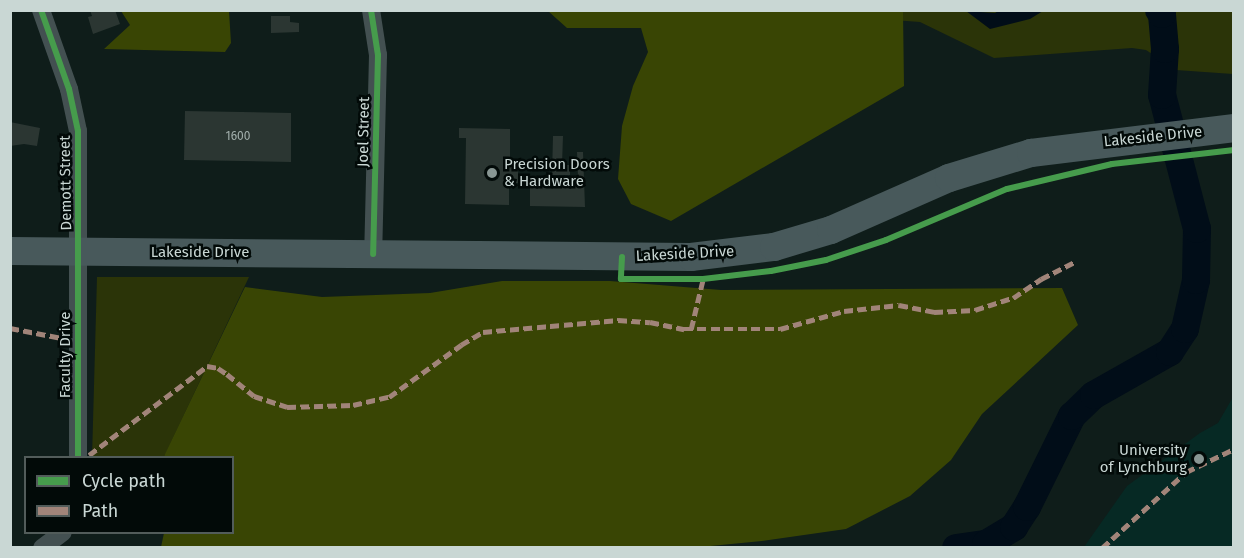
<!DOCTYPE html>
<html>
<head>
<meta charset="utf-8">
<style>
  body { margin:0 }
  #map { position:relative; width:1244px; height:558px; overflow:hidden; background:#0f1d1a; font-family:"Fira Sans",sans-serif }
  div>[style] { position:absolute }
  [style*='--x'] { left:calc(var(--x)*1px); top:calc(var(--y)*1px); width:calc(var(--w)*1px); rotate:calc(var(--a)*1deg) }
  .built>* { inset:0; background:#062924 }
  .green>* { inset:0; background:#2b3408 }
  .forest>* { inset:0; background:#394504 }
  .water>* { inset:0; background:#010d18 }
  .river>* { height:28px; margin:-14px; padding:0 14px; transform-origin:14px; border-radius:14px; background:#010d18 }
  .building>* { inset:0; background:#2b3632 }
  .minor>* { height:18px; margin:-9px; padding:0 9px; transform-origin:9px; border-radius:9px; background:#435051 }
  .primary>* { height:28px; margin:-14px; padding:0 14px; transform-origin:14px; border-radius:14px; background:#48595b }
  .quiet>* { height:4.5px; margin-top:-2.25px; transform-origin:0; background:repeating-linear-gradient(90deg,#a18479 0 9px,transparent 0 13.5px) }
  .cycleway>* { height:6px; margin:-3px; padding:0 3px; transform-origin:3px; border-radius:3px; background:#469c4c }
  .dots>* { width:16px; height:16px; translate:-50% -50%; box-sizing:border-box; border:3px solid #020a08; border-radius:50% }
  span { translate:-50% -50%; white-space:nowrap; text-align:center; line-height:1.15; -webkit-text-stroke:5px #020a08; paint-order:stroke }
  .number-label { font-size:12px; color:#a2afac }
  .number-label span { -webkit-text-stroke-width:0 }
  .street-label { font-size:15px; color:#c9d7d4 }
  .poi-label { font-size:15px; color:#c9d7d4 }
  .left { translate:0 -50%; text-align:left }
  .right { translate:-100% -50%; text-align:right }
  .frame { position:absolute; inset:0; border:12px solid #c9d7d4; pointer-events:none }
  .legend { position:absolute; left:24px; top:456px; width:210px; height:78px; box-sizing:border-box; background:#020a08; border:2px solid #525c5a; margin:0; padding:8px 10px; list-style:none; font-size:18px; color:#c9d7d4 }
  .legend li { display:flex; align-items:center; gap:12px; height:30px }
  .legend b { width:30px; border:2px solid #525c5a }
</style>
</head>
<body>
<div id="map">
  <div class="built">
    <div style="clip-path:polygon(1233px 397px,1233px 547px,1084px 547px,1127px 486px,1200px 433px,1218px 423px)"></div>
  </div>
  <div class="green">
    <div style="clip-path:polygon(770px 11px,1233px 11px,1233px 74px,1176px 70px,1146px 50px,1132px 48px,994px 58px,920px 22px)"></div>
    <div style="clip-path:polygon(97px 277px,249px 277px,164px 457px,92px 458px)"></div>
  </div>
  <div class="forest">
    <div style="clip-path:polygon(121px 11px,229px 11px,231px 43px,225px 52px,104px 49px,130px 25px)"></div>
    <div style="clip-path:polygon(548px 11px,903px 11px,904px 86px,671px 221px,631px 204px,618px 179px,622px 126px,633px 86px,648px 52px,641px 28px,567px 28px)"></div>
    <div style="clip-path:polygon(502px 281px,610px 281px,721px 290px,1062px 288px,1078px 325px,982px 414px,951px 460px,910px 496px,846px 529px,762px 541px,690px 548px,161px 547px,164px 533px,232px 532px,232px 458px,164px 457px,165px 454px,245px 287px,322px 297px,430px 293px)"></div>
  </div>
  <div class="water">
    <div style="clip-path:polygon(1000px 10px,1043px 10px,1043px 11px,1030px 19px,990px 29px,966px 11px,995px 13px)"></div>
  </div>
  <div class="river">
    <div style="--x:956;--y:548;--w:30;--a:-8"></div>
    <div style="--x:986;--y:544;--w:33;--a:-31"></div>
    <div style="--x:1014;--y:527;--w:24;--a:-57"></div>
    <div style="--x:1027;--y:507;--w:102;--a:-63.7"></div>
    <div style="--x:1072;--y:416;--w:30;--a:-44"></div>
    <div style="--x:1094;--y:395;--w:87;--a:-29.5"></div>
    <div style="--x:1170;--y:352;--w:27;--a:-57"></div>
    <div style="--x:1185;--y:329;--w:50;--a:-77.3"></div>
    <div style="--x:1196;--y:280;--w:51;--a:-88.9"></div>
    <div style="--x:1197;--y:229;--w:138;--a:-104.6"></div>
    <div style="--x:1162;--y:95;--w:46;--a:-86.3"></div>
    <div style="--x:1165;--y:49;--w:35;--a:-95"></div>
    <div style="--x:1162;--y:14;--w:5;--a:-127"></div>
  </div>
  <div class="building">
    <div style="clip-path:polygon(90px 10px,115px 10px,120px 24px,93px 34px,88px 17px,92px 16px)"></div>
    <div style="clip-path:polygon(271px 16px,290px 16px,290px 22px,299px 23px,299px 32px,271px 33px)"></div>
    <div style="clip-path:polygon(185px 111px,291px 113px,291px 162px,184px 160px)"></div>
    <div style="clip-path:polygon(10px 122px,40px 128px,37px 146px,24px 144px,10px 146px)"></div>
    <div style="clip-path:polygon(459px 128px,510px 129px,510px 164px,518px 164px,518px 183px,509px 183px,509px 205px,465px 204px,466px 138px,459px 138px)"></div>
    <div style="clip-path:polygon(553px 136px,563px 136px,562px 165px,570px 165px,570px 175px,552px 175px)"></div>
    <div style="clip-path:polygon(577px 152px,583px 152px,585px 207px,530px 206px,530px 176px,578px 177px)"></div>
  </div>
  <div class="minor">
    <div style="--x:41;--y:10;--w:84;--a:70.5"></div>
    <div style="--x:69;--y:89;--w:43;--a:77.9"></div>
    <div style="--x:78;--y:131;--w:327;--a:90"></div>
    <div style="--x:371;--y:10;--w:46;--a:81.2"></div>
    <div style="--x:378;--y:55;--w:199;--a:91.4"></div>
    <div style="--x:42;--y:548;--w:26;--a:-37"></div>
  </div>
  <div class="primary">
    <div style="--x:10;--y:251;--w:681;--a:0.5"></div>
    <div style="--x:691;--y:257;--w:84;--a:-6.9"></div>
    <div style="--x:774;--y:247;--w:59;--a:-16.6"></div>
    <div style="--x:831;--y:230;--w:129;--a:-23.8"></div>
    <div style="--x:949;--y:178;--w:86;--a:-17"></div>
    <div style="--x:1031;--y:153;--w:205;--a:-7"></div>
  </div>
  <div class="quiet">
    <div style="--x:10;--y:328;--w:58;--a:10.9"></div>
    <div style="--x:691;--y:329;--w:51;--a:-76.5"></div>
    <div style="--x:89;--y:455;--w:148;--a:-37"></div>
    <div style="--x:207;--y:366;--w:11;--a:10"></div>
    <div style="--x:218;--y:368;--w:11;--a:34"></div>
    <div style="--x:227;--y:374;--w:35;--a:39"></div>
    <div style="--x:254;--y:396;--w:35;--a:18"></div>
    <div style="--x:287;--y:407;--w:66;--a:-1.7"></div>
    <div style="--x:353;--y:405;--w:37;--a:-13"></div>
    <div style="--x:389;--y:397;--w:89;--a:-35.8"></div>
    <div style="--x:461;--y:345;--w:26;--a:-31"></div>
    <div style="--x:483;--y:332;--w:136;--a:-5.1"></div>
    <div style="--x:618;--y:320;--w:32;--a:4"></div>
    <div style="--x:650;--y:322;--w:35;--a:12"></div>
    <div style="--x:684;--y:329;--w:96;--a:0"></div>
    <div style="--x:780;--y:329;--w:66;--a:-15.7"></div>
    <div style="--x:844;--y:311;--w:55;--a:-6.2"></div>
    <div style="--x:899;--y:305;--w:36;--a:11"></div>
    <div style="--x:934;--y:312;--w:41;--a:-2.8"></div>
    <div style="--x:975;--y:310;--w:40;--a:-18"></div>
    <div style="--x:1013;--y:298;--w:34;--a:-34"></div>
    <div style="--x:1041;--y:279;--w:37;--a:-27"></div>
    <div style="--x:1102;--y:548;--w:113;--a:-42.1"></div>
    <div style="--x:1186;--y:472;--w:53;--a:-25.6"></div>
  </div>
  <div class="cycleway">
    <div style="--x:41;--y:10;--w:84;--a:70.5"></div>
    <div style="--x:69;--y:89;--w:43;--a:77.9"></div>
    <div style="--x:78;--y:131;--w:327;--a:90"></div>
    <div style="--x:371;--y:10;--w:46;--a:81.2"></div>
    <div style="--x:378;--y:55;--w:199;--a:91.4"></div>
    <div style="--x:622;--y:257;--w:22;--a:93"></div>
    <div style="--x:621;--y:279;--w:82;--a:0"></div>
    <div style="--x:703;--y:279;--w:68;--a:-6.7"></div>
    <div style="--x:771;--y:271;--w:56;--a:-11.3"></div>
    <div style="--x:826;--y:260;--w:63;--a:-18.4"></div>
    <div style="--x:886;--y:240;--w:131;--a:-22.9"></div>
    <div style="--x:1007;--y:189;--w:108;--a:-13.4"></div>
    <div style="--x:1112;--y:164;--w:123;--a:-6.5"></div>
  </div>
  <div class="dots">
    <div style="left:492px;top:173px;background:#889693"></div>
    <div style="left:1199px;top:459px;background:#889693"></div>
  </div>
  <div class="number-label">
    <span style="left:238px;top:137px">1600</span>
  </div>
  <div class="street-label">
    <span style="left:364px;top:132px;rotate:-89deg">Joel Street</span>
    <span style="left:1153px;top:137px;rotate:-6deg">Lakeside Drive</span>
    <span style="left:66px;top:183px;rotate:-91deg">Demott Street</span>
    <span style="left:200px;top:253px">Lakeside Drive</span>
    <span style="left:685px;top:254px;rotate:-3deg">Lakeside Drive</span>
    <span style="left:66px;top:355px;rotate:-90deg">Faculty Drive</span>
  </div>
  <div class="poi-label">
    <span class="left" style="left:504px;top:173px">Precision Doors<br>&amp; Hardware</span>
    <span class="right" style="left:1187px;top:459px">University<br>of Lynchburg</span>
  </div>
  <div class="frame"></div>
  <ul class="legend">
  <li><b style="height:8px;background:#469c4c"></b>Cycle path</li>
  <li><b style="height:8px;background:#a18479"></b>Path</li>
  </ul>
</div>
</body>
</html>
